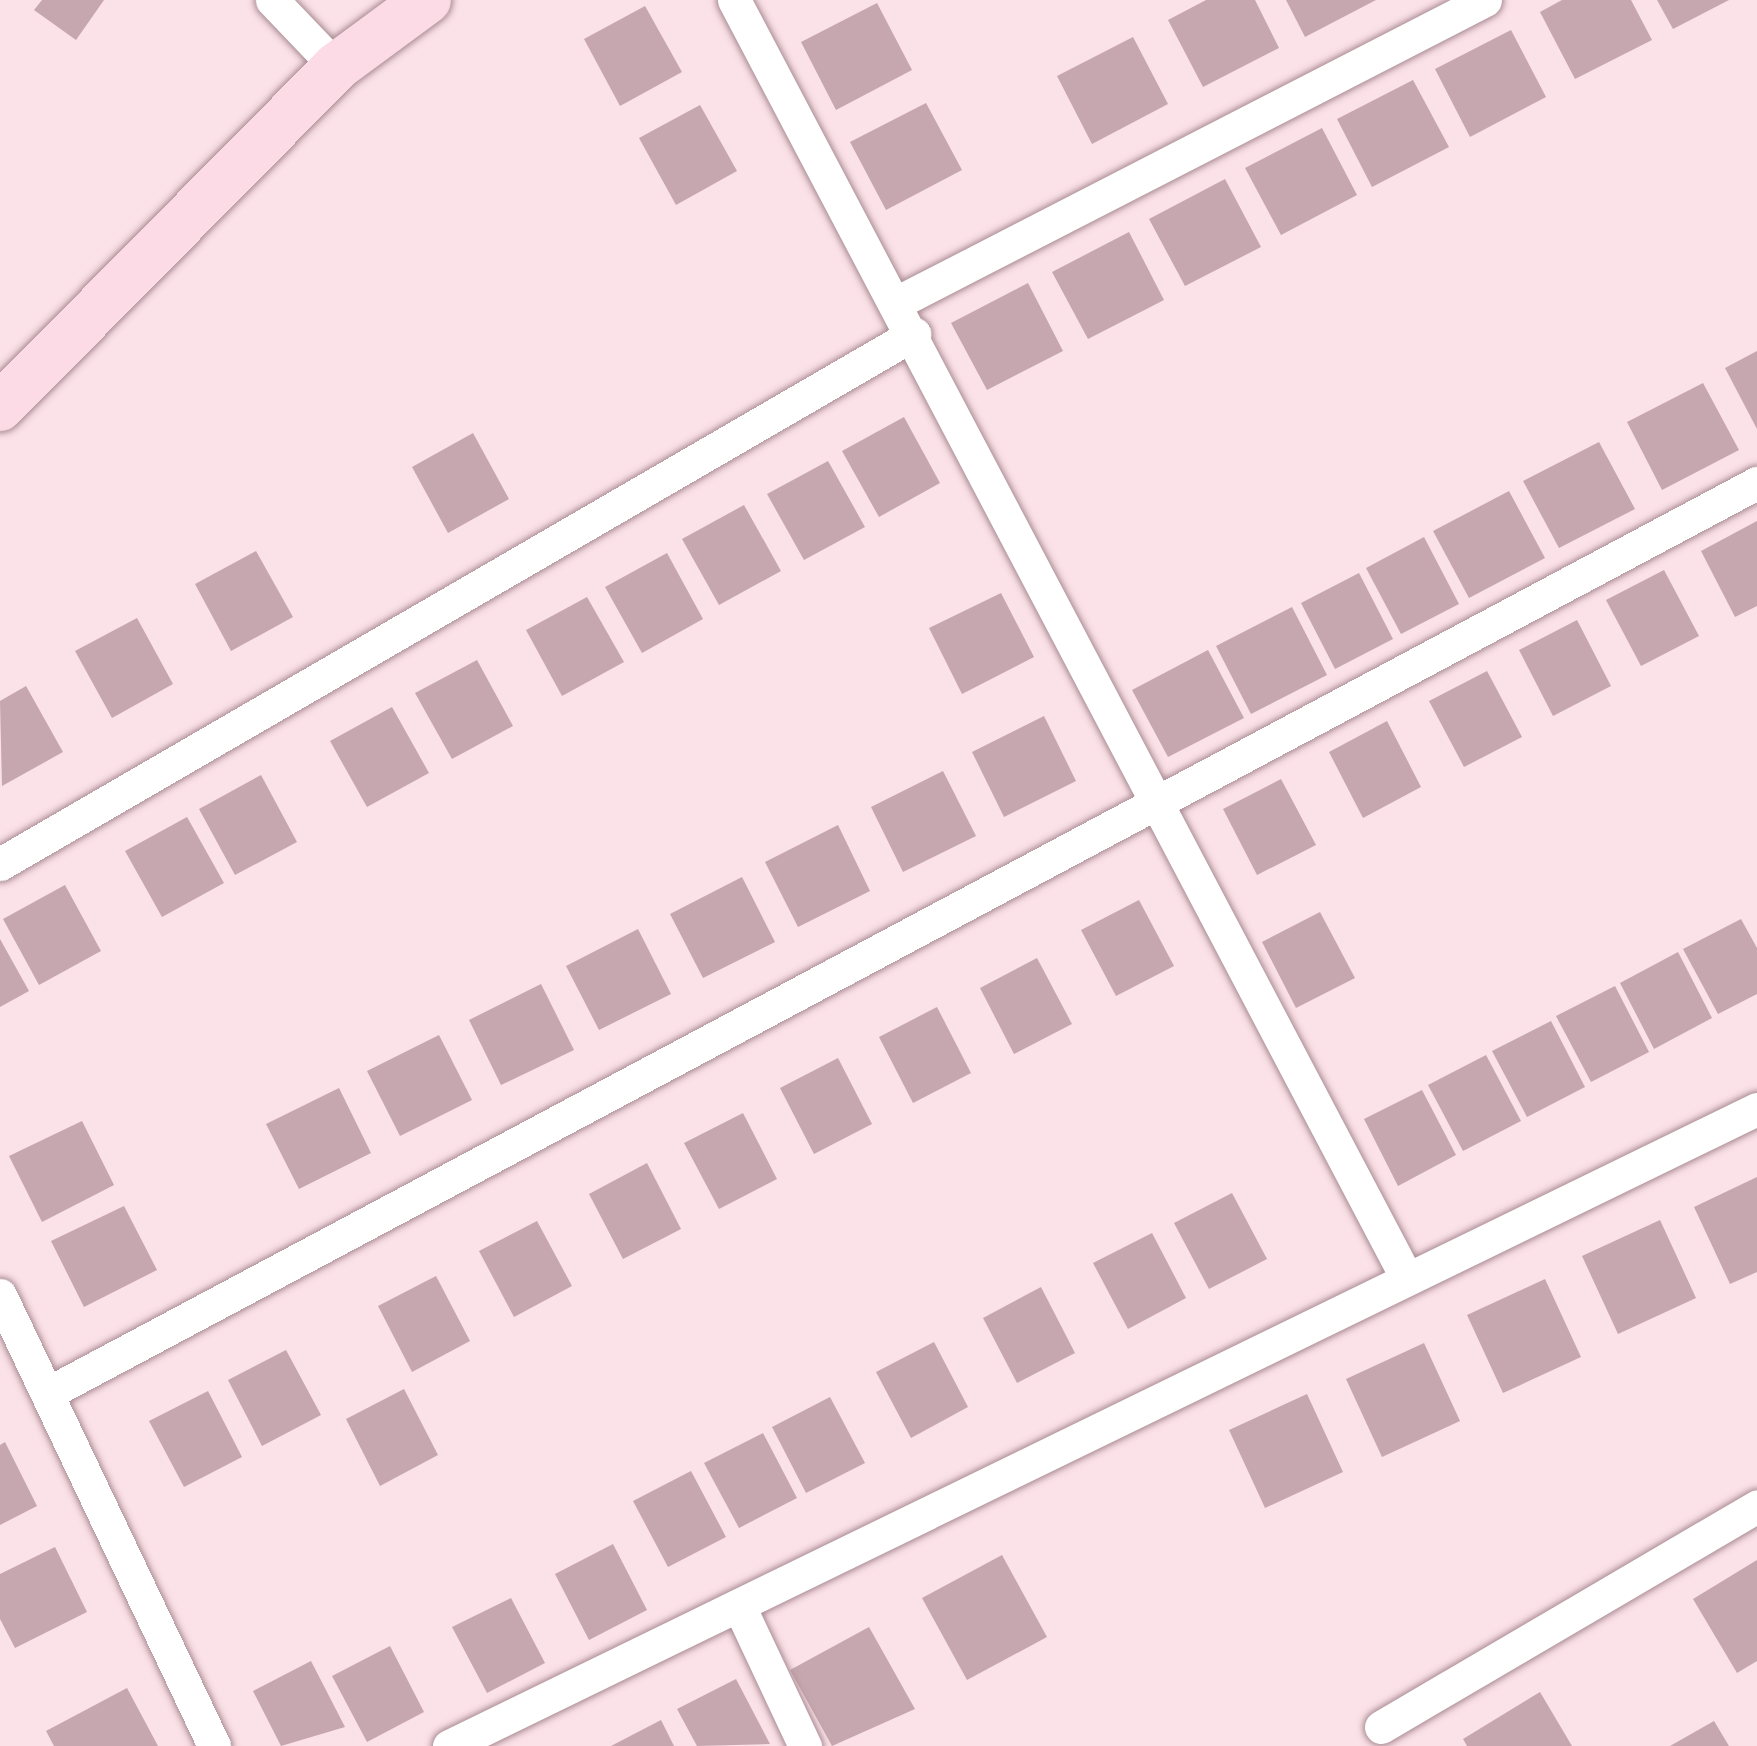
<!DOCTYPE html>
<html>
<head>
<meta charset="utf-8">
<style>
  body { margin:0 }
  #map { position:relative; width:1757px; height:1746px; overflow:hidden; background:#fbe1e8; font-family:"Fira Sans",sans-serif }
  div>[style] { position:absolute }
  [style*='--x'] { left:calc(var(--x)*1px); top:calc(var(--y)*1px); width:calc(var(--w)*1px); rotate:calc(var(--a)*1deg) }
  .building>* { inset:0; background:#c6a7af }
  .roads { filter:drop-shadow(0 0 3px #aa8c94) drop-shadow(0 0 3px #aa8c94) }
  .minor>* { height:33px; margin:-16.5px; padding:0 16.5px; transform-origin:16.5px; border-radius:16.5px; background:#fff }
  .secondary>* { height:48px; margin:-24px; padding:0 24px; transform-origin:24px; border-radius:24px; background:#fcdbe6 }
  span { translate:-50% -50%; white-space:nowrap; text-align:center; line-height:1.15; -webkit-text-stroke:9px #faf4f5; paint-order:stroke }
</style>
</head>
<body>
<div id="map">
  <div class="building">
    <div style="clip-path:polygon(42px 0,104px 0,76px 40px,34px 10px)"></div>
    <div style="clip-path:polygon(1206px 0,1255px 0,1279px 48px,1203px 87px,1168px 20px)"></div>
    <div style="clip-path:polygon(1286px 0,1376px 0,1305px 37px)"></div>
    <div style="clip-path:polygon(1562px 0,1631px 0,1652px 40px,1575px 79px,1540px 12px)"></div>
    <div style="clip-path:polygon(1657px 0,1729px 0,1673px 29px)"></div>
    <div style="clip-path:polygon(877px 3px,912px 70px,836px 110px,801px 42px)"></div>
    <div style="clip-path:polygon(645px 6px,682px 72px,620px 106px,584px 39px)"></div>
    <div style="clip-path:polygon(1511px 30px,1546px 97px,1470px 137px,1435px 69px)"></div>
    <div style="clip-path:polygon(1133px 37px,1168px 104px,1092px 144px,1057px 76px)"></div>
    <div style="clip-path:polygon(1413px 80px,1449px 147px,1372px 187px,1337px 119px)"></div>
    <div style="clip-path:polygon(926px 103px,962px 170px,886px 210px,850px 142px)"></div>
    <div style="clip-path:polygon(700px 105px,737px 171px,676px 205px,639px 138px)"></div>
    <div style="clip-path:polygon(1322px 128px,1357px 195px,1281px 235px,1245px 168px)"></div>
    <div style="clip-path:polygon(1225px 179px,1261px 247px,1185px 286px,1149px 219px)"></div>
    <div style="clip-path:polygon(1129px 232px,1164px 300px,1088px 339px,1052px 272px)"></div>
    <div style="clip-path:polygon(1028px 283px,1063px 351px,987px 390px,951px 323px)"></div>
    <div style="clip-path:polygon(1757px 351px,1757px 429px,1725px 368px)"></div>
    <div style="clip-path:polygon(1703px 383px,1739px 450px,1662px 490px,1627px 422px)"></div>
    <div style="clip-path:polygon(904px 417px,940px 483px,879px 517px,842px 451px)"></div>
    <div style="clip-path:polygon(473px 433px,509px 499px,448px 533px,412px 467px)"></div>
    <div style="clip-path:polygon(1599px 442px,1635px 509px,1559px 548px,1523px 481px)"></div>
    <div style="clip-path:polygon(828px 461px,865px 527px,804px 560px,767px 494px)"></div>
    <div style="clip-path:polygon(1509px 491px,1545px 558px,1469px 598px,1433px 531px)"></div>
    <div style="clip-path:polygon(744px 505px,781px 571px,719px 605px,682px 539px)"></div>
    <div style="clip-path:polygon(1757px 521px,1757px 606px,1735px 617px,1701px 551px)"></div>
    <div style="clip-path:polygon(1424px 537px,1459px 604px,1401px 634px,1366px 568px)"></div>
    <div style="clip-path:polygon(256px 551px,293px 617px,231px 651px,195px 584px)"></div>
    <div style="clip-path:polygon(667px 553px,703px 619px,642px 653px,605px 587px)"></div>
    <div style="clip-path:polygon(1664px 570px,1699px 636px,1641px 666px,1606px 600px)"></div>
    <div style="clip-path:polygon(1359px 573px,1393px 639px,1335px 669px,1301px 603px)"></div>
    <div style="clip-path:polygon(1001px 593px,1034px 657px,962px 694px,929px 628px)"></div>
    <div style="clip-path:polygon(587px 597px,624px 662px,562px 696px,526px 630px)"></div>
    <div style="clip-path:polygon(1292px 607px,1327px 675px,1251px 714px,1216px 646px)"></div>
    <div style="clip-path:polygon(137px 618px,173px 684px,112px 718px,75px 651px)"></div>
    <div style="clip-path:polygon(1577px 620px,1611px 686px,1553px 716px,1519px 650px)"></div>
    <div style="clip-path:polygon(1208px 650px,1244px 718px,1168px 757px,1132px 690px)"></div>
    <div style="clip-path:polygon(477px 660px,513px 726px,452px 759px,415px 693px)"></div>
    <div style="clip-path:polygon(1487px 671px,1522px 737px,1464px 767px,1429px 701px)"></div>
    <div style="clip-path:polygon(26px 686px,63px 752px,2px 786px,0 701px)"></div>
    <div style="clip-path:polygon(392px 707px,429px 773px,367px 807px,330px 741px)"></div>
    <div style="clip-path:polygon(1044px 716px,1076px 781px,1004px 817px,972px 752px)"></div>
    <div style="clip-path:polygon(1387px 721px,1421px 787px,1363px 818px,1329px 752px)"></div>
    <div style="clip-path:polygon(943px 771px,976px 836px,903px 872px,871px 807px)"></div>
    <div style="clip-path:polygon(261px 775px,297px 842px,235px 875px,199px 809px)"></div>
    <div style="clip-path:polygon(1281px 779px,1316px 845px,1257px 875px,1223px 809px)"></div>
    <div style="clip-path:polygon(187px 817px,224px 883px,162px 917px,125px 851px)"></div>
    <div style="clip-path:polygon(838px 825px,870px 891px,798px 927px,765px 862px)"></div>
    <div style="clip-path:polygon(742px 877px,775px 942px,703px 978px,670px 914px)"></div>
    <div style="clip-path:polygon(65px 885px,101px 951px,39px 985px,3px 919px)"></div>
    <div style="clip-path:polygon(1139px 900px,1174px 966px,1116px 996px,1081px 930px)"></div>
    <div style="clip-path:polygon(1320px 912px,1355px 978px,1296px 1008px,1262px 942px)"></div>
    <div style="clip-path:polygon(1741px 919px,1757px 948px,1757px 994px,1718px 1014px,1683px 949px)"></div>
    <div style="clip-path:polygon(638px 929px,671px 994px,599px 1030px,566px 966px)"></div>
    <div style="clip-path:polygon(0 939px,29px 991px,0 1007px)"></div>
    <div style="clip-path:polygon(1678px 952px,1712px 1018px,1654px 1049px,1620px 983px)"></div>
    <div style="clip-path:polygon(1037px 958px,1072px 1024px,1014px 1054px,980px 988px)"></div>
    <div style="clip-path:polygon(541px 984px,574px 1050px,501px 1085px,469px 1020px)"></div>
    <div style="clip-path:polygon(1615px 986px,1649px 1052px,1591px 1082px,1556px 1016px)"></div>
    <div style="clip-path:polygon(937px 1007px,971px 1073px,913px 1103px,879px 1037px)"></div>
    <div style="clip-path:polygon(1551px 1021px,1585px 1087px,1527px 1117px,1492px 1051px)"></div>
    <div style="clip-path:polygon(439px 1035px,472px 1100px,400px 1136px,367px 1071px)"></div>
    <div style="clip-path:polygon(1486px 1055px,1521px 1121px,1463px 1151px,1428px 1085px)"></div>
    <div style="clip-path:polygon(838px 1058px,872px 1124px,814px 1154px,780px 1088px)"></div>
    <div style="clip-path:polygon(339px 1088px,371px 1153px,299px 1189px,266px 1124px)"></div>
    <div style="clip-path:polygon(1422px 1090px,1456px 1155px,1398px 1186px,1364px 1119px)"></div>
    <div style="clip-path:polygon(743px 1113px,777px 1179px,719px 1209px,684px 1143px)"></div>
    <div style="clip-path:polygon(82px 1121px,114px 1185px,42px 1222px,9px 1156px)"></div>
    <div style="clip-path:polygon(647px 1163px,681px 1229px,623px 1259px,589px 1194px)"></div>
    <div style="clip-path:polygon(1757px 1177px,1757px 1272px,1730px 1284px,1694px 1207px)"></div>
    <div style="clip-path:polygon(1232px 1193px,1267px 1259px,1209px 1289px,1174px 1223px)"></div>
    <div style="clip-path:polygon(124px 1206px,157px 1270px,84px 1307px,51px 1241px)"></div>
    <div style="clip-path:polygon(1660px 1220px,1696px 1298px,1618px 1334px,1582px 1256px)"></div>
    <div style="clip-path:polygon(537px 1221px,572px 1286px,514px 1317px,479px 1251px)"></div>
    <div style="clip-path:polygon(1152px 1233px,1186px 1298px,1128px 1329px,1093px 1263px)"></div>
    <div style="clip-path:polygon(436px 1276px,470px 1341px,412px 1372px,378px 1306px)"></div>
    <div style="clip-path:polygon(1545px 1279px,1581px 1357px,1503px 1393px,1467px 1315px)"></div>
    <div style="clip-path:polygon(1041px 1287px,1075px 1353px,1017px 1383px,983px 1318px)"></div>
    <div style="clip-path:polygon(934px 1342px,968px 1407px,911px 1438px,876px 1372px)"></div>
    <div style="clip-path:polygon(1424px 1343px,1460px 1421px,1382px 1457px,1346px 1379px)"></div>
    <div style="clip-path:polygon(286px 1350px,321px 1415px,262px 1446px,228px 1380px)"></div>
    <div style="clip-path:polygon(404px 1389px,438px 1455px,380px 1486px,346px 1419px)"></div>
    <div style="clip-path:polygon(208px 1391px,242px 1457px,184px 1487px,149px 1421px)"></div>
    <div style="clip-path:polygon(1307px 1394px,1343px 1472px,1265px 1508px,1229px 1430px)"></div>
    <div style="clip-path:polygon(830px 1397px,865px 1463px,806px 1493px,772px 1427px)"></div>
    <div style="clip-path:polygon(763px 1433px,797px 1498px,739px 1528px,704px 1463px)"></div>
    <div style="clip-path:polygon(5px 1442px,37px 1506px,0 1525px,0 1445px)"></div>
    <div style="clip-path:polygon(691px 1471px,726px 1537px,668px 1567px,633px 1501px)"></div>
    <div style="clip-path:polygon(613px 1544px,647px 1610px,589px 1640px,555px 1574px)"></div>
    <div style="clip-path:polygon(55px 1547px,87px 1612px,15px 1648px,0 1619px,0 1574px)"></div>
    <div style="clip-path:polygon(1002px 1555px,1047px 1637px,967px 1680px,922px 1598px)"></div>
    <div style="clip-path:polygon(1757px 1560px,1757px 1661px,1737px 1673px,1693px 1599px)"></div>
    <div style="clip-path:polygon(511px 1598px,545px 1663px,487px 1693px,452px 1627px)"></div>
    <div style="clip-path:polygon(869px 1627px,915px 1709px,832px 1746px,790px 1670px)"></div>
    <div style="clip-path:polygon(390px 1646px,424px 1712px,367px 1742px,332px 1676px)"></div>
    <div style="clip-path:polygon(311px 1661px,345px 1727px,281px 1746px,253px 1691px)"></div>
    <div style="clip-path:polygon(736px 1679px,770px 1744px,697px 1746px,677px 1709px)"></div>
    <div style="clip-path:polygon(127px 1688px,158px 1746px,54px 1746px,46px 1731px)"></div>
    <div style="clip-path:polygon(1540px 1692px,1572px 1746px,1467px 1746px,1463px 1739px)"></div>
    <div style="clip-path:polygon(661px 1720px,674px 1746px,611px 1746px)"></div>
    <div style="clip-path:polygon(1714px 1721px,1729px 1746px,1670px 1746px)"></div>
  </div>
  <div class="roads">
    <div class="minor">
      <div style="--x:272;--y:0;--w:93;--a:46.3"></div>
      <div style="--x:734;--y:0;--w:1439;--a:62.24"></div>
      <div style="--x:898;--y:302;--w:660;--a:-27.22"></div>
      <div style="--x:0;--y:864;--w:1057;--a:-30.11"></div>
      <div style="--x:0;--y:1295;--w:499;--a:64.6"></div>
      <div style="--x:50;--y:1392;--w:1934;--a:-28.04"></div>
      <div style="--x:740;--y:1608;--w:153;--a:64.8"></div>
      <div style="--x:1381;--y:1727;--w:436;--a:-30.4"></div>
      <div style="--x:449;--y:1746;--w:1455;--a:-25.97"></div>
    </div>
    <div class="secondary">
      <div style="--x:0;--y:407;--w:478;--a:-45.3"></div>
      <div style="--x:336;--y:67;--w:113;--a:-36.4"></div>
    </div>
  </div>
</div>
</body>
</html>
